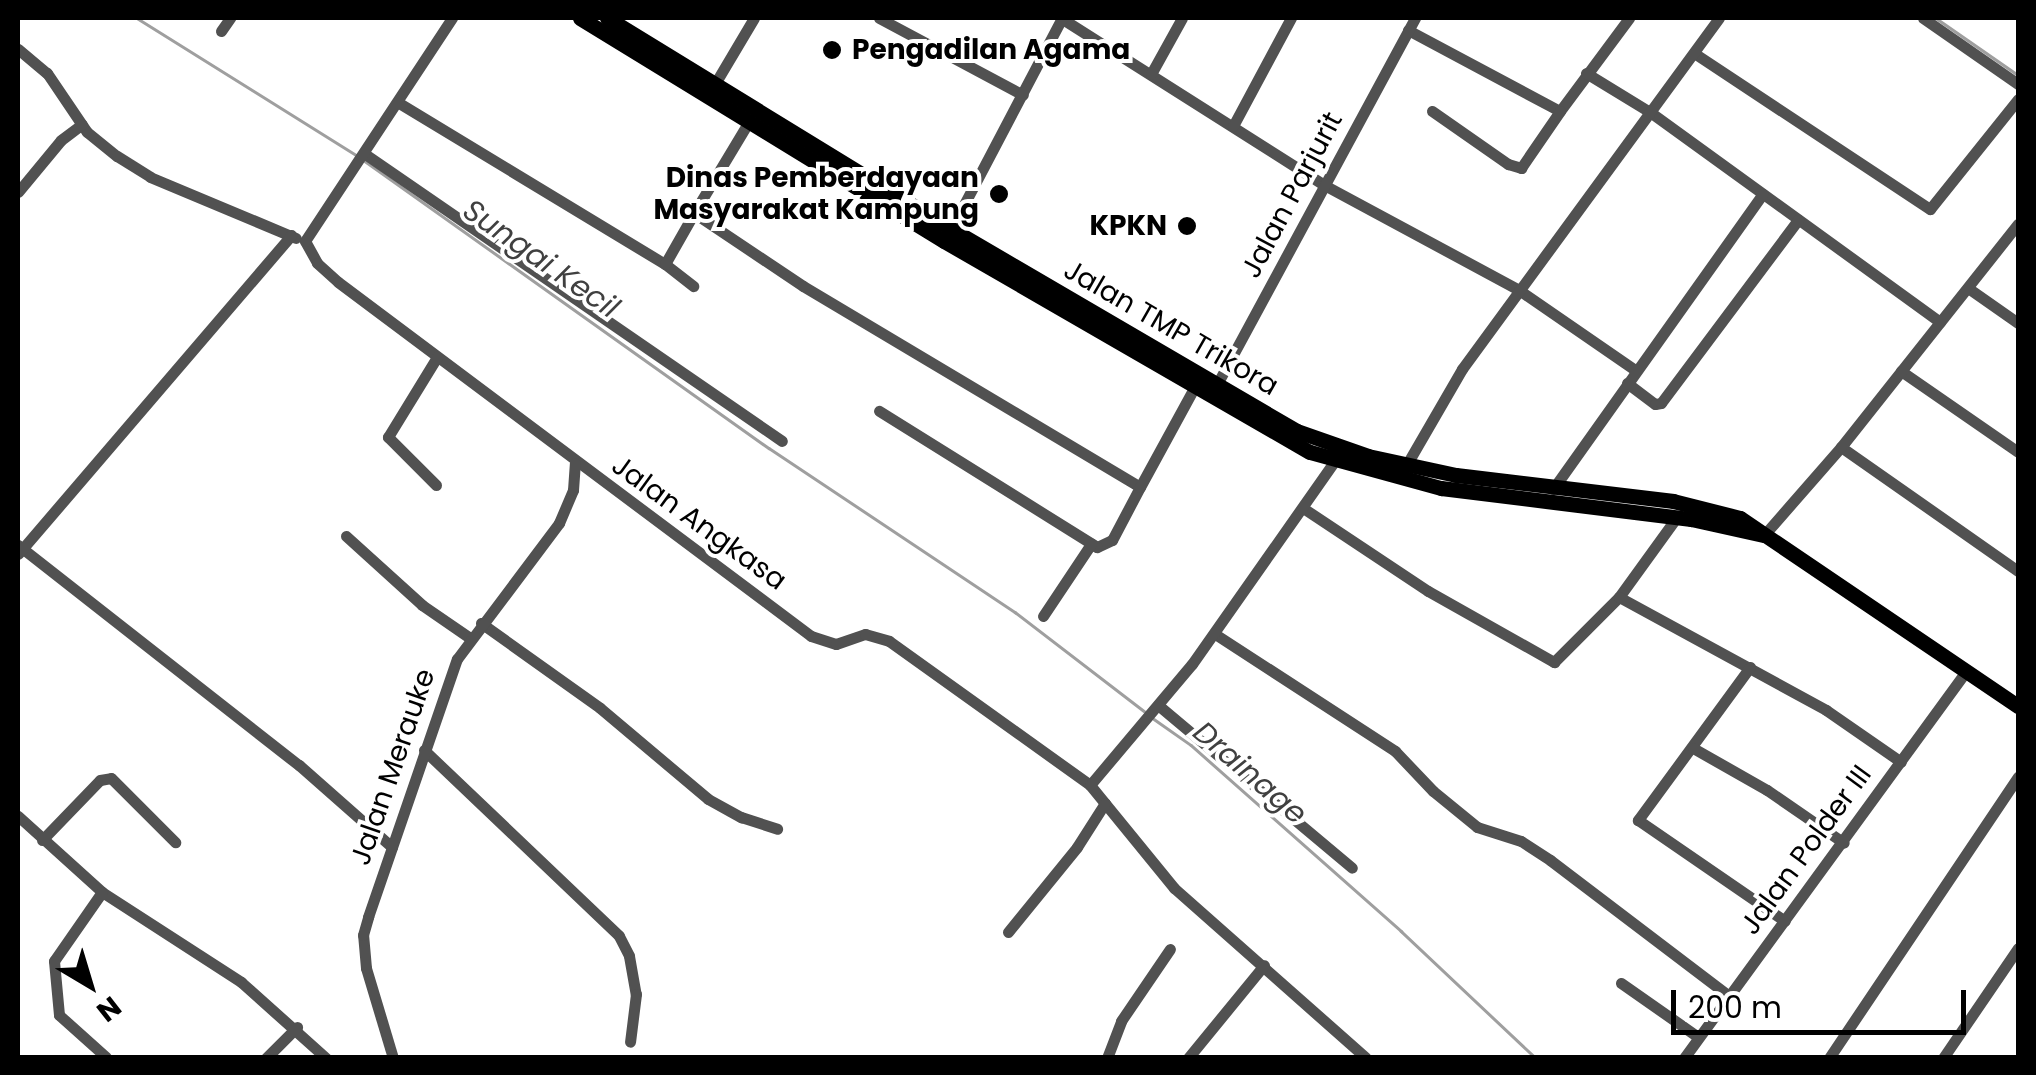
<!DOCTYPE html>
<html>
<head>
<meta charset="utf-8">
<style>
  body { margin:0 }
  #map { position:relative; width:2036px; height:1075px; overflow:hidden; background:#fff; font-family:Poppins,sans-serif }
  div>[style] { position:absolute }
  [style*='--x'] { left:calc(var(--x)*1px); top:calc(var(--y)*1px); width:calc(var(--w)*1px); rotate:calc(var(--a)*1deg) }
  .stream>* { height:2.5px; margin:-1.25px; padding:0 1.25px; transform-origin:1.25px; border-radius:1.25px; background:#9f9f9f }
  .minor>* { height:11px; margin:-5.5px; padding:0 5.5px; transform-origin:5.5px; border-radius:5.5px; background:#515151 }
  .highway>* { height:15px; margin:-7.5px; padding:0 7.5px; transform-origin:7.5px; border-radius:7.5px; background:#000 }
  .dots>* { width:28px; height:28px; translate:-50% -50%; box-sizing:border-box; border:5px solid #fff; border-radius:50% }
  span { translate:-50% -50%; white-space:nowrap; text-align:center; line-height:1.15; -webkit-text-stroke:8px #fff; paint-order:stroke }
  .poi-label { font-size:28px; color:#000; font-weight:700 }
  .left { translate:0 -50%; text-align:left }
  .right { translate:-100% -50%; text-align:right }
  .street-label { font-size:28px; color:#000 }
  .water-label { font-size:30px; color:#404040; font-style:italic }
  .frame { position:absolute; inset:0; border:20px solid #000; pointer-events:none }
  .north { position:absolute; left:40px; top:935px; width:100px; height:100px; -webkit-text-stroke:8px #fff; paint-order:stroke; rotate:142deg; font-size:28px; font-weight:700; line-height:40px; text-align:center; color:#000 }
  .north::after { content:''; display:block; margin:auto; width:35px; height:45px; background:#000; clip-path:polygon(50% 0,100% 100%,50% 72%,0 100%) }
  .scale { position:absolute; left:1671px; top:990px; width:295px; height:45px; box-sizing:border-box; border:5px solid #000; border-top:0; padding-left:12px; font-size:30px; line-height:35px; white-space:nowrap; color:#000; -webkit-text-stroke:8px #fff; paint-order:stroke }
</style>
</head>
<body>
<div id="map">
  <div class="stream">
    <div style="--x:137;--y:18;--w:258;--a:32"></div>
    <div style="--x:1936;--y:18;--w:100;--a:34.8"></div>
    <div style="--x:362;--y:159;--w:499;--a:35.4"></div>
    <div style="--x:769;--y:448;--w:296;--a:33.7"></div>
    <div style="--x:1015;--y:612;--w:163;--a:37.5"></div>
    <div style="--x:1154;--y:719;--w:45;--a:35.1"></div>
    <div style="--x:1191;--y:745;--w:281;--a:41.5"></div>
    <div style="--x:1401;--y:931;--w:185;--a:43.3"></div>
  </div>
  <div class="minor">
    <div style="--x:879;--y:18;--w:163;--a:28.1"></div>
    <div style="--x:1061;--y:18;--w:314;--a:32.4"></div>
    <div style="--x:1326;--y:186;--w:219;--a:28.3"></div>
    <div style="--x:1519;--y:290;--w:141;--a:34.6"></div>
    <div style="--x:1923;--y:18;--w:116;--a:34.8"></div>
    <div style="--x:1408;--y:30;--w:172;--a:28.1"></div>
    <div style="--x:1560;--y:111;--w:116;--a:-53.4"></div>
    <div style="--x:221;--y:31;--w:16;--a:-55"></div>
    <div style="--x:18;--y:49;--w:38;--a:40"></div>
    <div style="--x:47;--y:73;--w:71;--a:55.9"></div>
    <div style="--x:87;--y:132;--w:38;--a:39"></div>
    <div style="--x:117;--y:156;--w:39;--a:32"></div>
    <div style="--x:150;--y:177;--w:158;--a:22.7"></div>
    <div style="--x:1694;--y:53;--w:283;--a:33.5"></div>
    <div style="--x:1930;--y:209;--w:141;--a:-51.3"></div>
    <div style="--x:1586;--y:73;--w:75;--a:31.4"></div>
    <div style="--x:1650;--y:112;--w:358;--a:35.9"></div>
    <div style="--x:1151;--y:74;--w:64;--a:-61"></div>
    <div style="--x:716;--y:82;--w:74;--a:-59.3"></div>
    <div style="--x:399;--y:103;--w:311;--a:31.2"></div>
    <div style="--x:665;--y:264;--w:36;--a:38"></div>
    <div style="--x:1432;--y:111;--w:93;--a:34.9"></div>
    <div style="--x:1508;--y:164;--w:14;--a:17"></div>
    <div style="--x:1521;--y:168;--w:69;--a:-55.6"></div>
    <div style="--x:748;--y:123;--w:105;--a:121"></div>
    <div style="--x:694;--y:213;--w:131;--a:33.8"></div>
    <div style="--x:803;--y:286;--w:392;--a:30.8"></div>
    <div style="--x:1140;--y:487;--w:60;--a:117.8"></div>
    <div style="--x:1112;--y:540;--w:17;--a:155"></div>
    <div style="--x:1097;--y:547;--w:257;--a:-148"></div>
    <div style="--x:1233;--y:126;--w:123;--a:-61.8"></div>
    <div style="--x:365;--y:154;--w:506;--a:34.54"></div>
    <div style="--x:18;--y:192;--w:67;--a:-50.4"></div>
    <div style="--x:61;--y:140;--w:26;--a:-37"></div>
    <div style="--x:948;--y:235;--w:245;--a:-62.3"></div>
    <div style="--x:305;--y:241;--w:25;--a:61"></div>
    <div style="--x:317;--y:263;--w:28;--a:42"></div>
    <div style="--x:338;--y:282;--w:591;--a:36.81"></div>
    <div style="--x:811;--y:636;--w:26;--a:18"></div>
    <div style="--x:836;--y:644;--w:31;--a:-19"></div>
    <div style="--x:865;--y:634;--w:25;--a:16"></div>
    <div style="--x:889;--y:641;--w:247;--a:35.6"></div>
    <div style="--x:1090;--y:785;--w:133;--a:50.8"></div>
    <div style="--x:1174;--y:888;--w:256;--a:41.5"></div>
    <div style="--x:305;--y:241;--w:267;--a:-56.6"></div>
    <div style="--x:665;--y:264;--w:59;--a:-60.4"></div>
    <div style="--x:1968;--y:288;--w:61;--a:35"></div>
    <div style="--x:1901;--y:371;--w:142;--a:34.7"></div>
    <div style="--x:1627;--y:383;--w:35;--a:37"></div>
    <div style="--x:1655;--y:404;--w:6;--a:-9"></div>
    <div style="--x:1661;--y:403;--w:229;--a:-53.2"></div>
    <div style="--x:1215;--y:388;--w:421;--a:-61.6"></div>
    <div style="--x:1841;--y:447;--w:216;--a:35"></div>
    <div style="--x:1407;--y:464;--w:110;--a:-59.9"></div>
    <div style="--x:1462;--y:369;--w:435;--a:-53.8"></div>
    <div style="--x:436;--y:485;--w:68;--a:-135"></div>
    <div style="--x:388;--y:437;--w:94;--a:-58.5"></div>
    <div style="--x:1140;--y:487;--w:115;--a:-61.4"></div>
    <div style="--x:1553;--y:489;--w:362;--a:-54.6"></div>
    <div style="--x:1303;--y:508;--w:150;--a:33.6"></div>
    <div style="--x:1428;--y:591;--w:145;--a:29.4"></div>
    <div style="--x:1554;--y:662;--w:92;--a:-45"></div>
    <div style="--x:1619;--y:597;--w:99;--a:-54.1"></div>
    <div style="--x:1764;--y:535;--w:117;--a:-48.8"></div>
    <div style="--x:1841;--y:447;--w:285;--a:-51.6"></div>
    <div style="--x:346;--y:536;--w:103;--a:42.2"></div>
    <div style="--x:422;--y:605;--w:58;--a:34.5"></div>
    <div style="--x:18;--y:545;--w:357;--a:38.1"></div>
    <div style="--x:299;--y:765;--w:124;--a:41.4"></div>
    <div style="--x:18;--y:554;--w:420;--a:-49.4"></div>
    <div style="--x:1619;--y:597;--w:236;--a:28.6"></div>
    <div style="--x:1826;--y:710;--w:91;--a:34.7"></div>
    <div style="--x:1043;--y:616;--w:87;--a:-56.3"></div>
    <div style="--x:481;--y:623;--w:146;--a:35.5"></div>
    <div style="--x:600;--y:708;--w:141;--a:40.1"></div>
    <div style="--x:708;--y:799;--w:38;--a:29"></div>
    <div style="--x:741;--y:817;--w:38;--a:18"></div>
    <div style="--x:1215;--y:634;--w:215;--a:33"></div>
    <div style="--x:1395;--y:751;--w:55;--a:46.5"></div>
    <div style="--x:1433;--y:791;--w:57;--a:39.3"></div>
    <div style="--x:1477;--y:827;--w:46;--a:17.7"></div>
    <div style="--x:1521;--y:841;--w:35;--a:33"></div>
    <div style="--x:1550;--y:860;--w:225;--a:37.2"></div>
    <div style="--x:1750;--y:667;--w:190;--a:126.2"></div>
    <div style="--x:1638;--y:820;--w:178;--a:34.5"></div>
    <div style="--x:1158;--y:705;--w:253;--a:40"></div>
    <div style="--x:1693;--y:748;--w:85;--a:29.6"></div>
    <div style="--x:1767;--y:790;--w:93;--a:34.5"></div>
    <div style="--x:424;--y:750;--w:269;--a:43.6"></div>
    <div style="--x:619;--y:936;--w:22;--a:63"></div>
    <div style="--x:629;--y:956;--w:39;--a:80"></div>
    <div style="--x:636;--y:994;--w:48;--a:97.1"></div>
    <div style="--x:1090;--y:785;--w:158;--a:-49.9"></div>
    <div style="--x:1192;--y:664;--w:247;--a:-54.9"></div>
    <div style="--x:18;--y:816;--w:113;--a:42.1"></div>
    <div style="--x:102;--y:892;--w:166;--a:32.9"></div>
    <div style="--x:241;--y:982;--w:114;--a:41.8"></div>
    <div style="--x:42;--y:840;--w:83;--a:-46"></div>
    <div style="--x:100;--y:780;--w:11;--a:-10"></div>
    <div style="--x:111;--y:778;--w:91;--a:45"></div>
    <div style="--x:102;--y:892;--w:84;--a:124.8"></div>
    <div style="--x:54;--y:961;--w:54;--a:84.7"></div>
    <div style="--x:59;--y:1015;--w:63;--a:41.8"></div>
    <div style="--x:1008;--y:932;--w:109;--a:-50.9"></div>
    <div style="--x:1077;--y:847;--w:52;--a:-57.5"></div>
    <div style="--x:1621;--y:983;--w:94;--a:35"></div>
    <div style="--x:266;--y:1058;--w:44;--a:-45"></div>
    <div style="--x:393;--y:1058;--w:94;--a:-106.7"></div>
    <div style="--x:366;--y:968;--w:33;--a:-95"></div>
    <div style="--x:363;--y:935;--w:19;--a:-74"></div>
    <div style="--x:368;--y:917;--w:273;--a:-71"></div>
    <div style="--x:457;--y:659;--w:170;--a:-53.1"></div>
    <div style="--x:559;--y:523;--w:36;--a:-67"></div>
    <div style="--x:573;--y:490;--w:27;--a:-86"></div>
    <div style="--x:1107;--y:1058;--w:40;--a:-69"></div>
    <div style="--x:1121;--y:1021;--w:87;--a:-55.8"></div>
    <div style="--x:1188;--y:1058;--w:120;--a:-50.7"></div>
    <div style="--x:1684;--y:1058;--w:479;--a:-53.9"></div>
    <div style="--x:1829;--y:1058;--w:339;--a:-56.1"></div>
    <div style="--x:1943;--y:1058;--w:133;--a:-55.7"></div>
  </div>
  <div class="highway">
    <div style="--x:580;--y:18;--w:427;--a:31.5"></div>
    <div style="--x:944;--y:241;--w:422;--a:30"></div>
    <div style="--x:1310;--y:452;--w:136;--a:15.4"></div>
    <div style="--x:1441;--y:488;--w:252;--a:7.1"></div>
    <div style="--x:1691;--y:519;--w:75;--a:12.4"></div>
    <div style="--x:607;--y:18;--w:404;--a:31.5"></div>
    <div style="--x:951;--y:229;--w:401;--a:30.3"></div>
    <div style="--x:1297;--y:431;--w:75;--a:19.4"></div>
    <div style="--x:1368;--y:456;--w:90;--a:12.2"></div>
    <div style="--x:1456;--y:475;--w:219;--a:6.8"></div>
    <div style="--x:1673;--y:501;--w:69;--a:14.2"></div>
    <div style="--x:1740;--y:518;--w:336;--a:34.1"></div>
  </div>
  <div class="dots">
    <div style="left:832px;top:50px;background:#000"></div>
    <div style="left:999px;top:194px;background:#000"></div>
    <div style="left:1187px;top:226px;background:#000"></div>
  </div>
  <div class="poi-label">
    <span class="left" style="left:852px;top:50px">Pengadilan Agama</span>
    <span class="right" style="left:979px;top:194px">Dinas Pemberdayaan<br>Masyarakat Kampung</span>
    <span class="right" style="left:1167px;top:226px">KPKN</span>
  </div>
  <div class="street-label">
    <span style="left:1292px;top:195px;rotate:-62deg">Jalan Parjurit</span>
    <span style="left:1171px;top:328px;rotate:30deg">Jalan TMP Trikora</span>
    <span style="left:699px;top:523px;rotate:36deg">Jalan Angkasa</span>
    <span style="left:393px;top:767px;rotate:-71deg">Jalan Merauke</span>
    <span style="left:1806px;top:850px;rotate:-54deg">Jalan Polder III</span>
  </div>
  <div class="water-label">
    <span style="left:541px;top:259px;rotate:35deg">Sungai Kecil</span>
    <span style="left:1250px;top:773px;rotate:41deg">Drainage</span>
  </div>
  <div class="frame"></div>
  <div class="north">N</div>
  <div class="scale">200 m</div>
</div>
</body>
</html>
